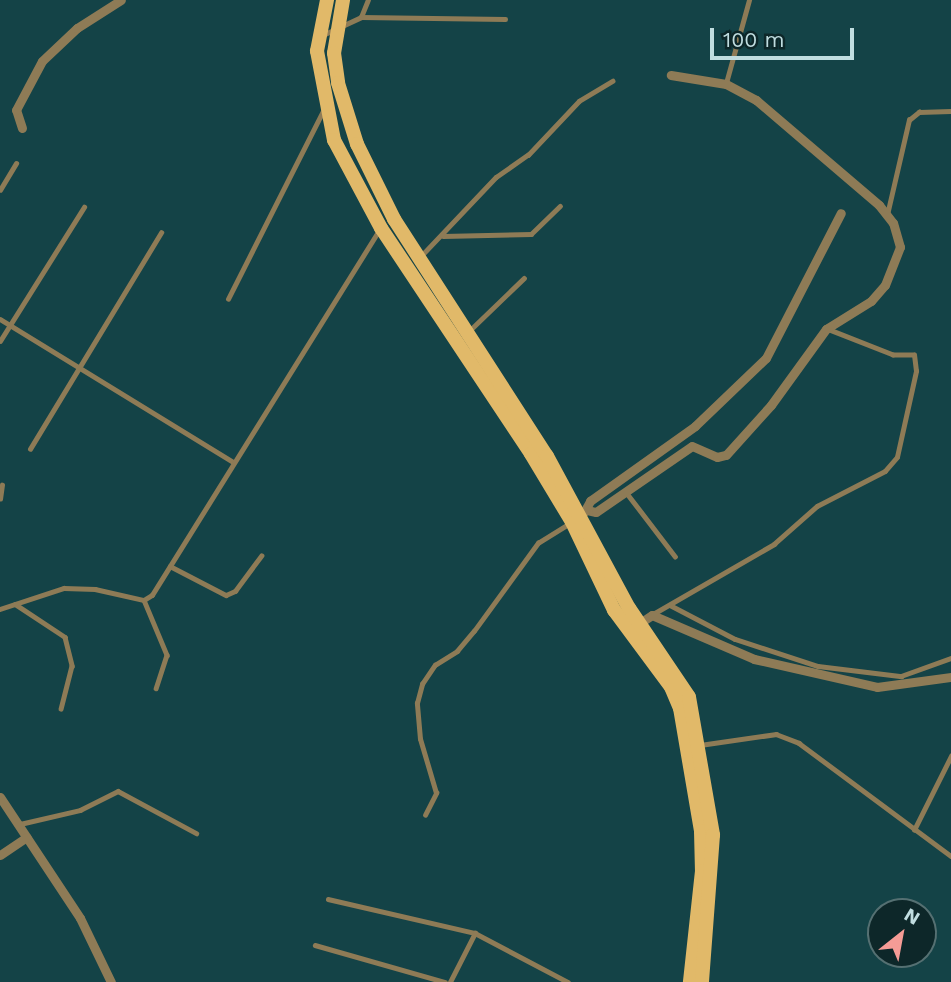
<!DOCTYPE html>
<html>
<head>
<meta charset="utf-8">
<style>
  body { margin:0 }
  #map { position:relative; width:951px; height:982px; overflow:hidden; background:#144347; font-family:"Work Sans",sans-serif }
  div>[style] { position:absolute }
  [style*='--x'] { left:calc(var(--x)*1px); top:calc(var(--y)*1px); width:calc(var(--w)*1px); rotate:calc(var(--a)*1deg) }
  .lane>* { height:4.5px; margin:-2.25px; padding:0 2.25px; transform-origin:2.25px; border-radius:2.25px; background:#8e7b56 }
  .street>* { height:9px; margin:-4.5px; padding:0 4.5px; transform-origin:4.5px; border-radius:4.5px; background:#8e7b56 }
  .primary>* { height:14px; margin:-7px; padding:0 7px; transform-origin:7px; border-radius:7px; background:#e1b969 }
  span { translate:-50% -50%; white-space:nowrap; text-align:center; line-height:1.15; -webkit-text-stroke:5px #0d2729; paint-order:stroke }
  .north { position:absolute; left:867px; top:898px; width:70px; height:70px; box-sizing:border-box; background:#0d2729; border:2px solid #557072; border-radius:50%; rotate:31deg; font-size:19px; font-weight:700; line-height:28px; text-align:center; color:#c0dde0 }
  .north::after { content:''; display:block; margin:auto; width:24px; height:32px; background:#f59c96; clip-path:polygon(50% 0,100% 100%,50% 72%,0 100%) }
  .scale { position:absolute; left:710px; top:28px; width:144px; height:32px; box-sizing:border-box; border:4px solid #c0dde0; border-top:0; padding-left:9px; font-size:21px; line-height:24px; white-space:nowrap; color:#c0dde0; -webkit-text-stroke:5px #0d2729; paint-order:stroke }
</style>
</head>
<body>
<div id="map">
  <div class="lane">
    <div style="--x:361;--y:17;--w:18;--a:-68"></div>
    <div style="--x:325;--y:34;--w:40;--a:-25"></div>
    <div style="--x:361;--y:17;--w:144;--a:0.8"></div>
    <div style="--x:726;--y:83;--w:86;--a:-74.5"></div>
    <div style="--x:0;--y:190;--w:31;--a:-59"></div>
    <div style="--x:887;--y:215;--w:98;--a:-77"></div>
    <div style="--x:909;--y:120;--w:13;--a:-39"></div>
    <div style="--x:919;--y:112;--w:32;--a:-2"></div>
    <div style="--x:443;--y:236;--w:88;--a:-1.3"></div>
    <div style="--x:531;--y:234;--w:40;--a:-44"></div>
    <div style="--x:420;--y:257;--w:110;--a:-46.5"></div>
    <div style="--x:496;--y:177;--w:39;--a:-35"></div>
    <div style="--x:528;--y:155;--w:74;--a:-46.6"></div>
    <div style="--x:579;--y:101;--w:39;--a:-31"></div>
    <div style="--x:228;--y:299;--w:213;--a:-63.2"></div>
    <div style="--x:0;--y:319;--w:272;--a:31.5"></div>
    <div style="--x:469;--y:331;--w:76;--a:-43.9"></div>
    <div style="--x:0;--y:341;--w:158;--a:-57.9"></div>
    <div style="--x:30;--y:449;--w:253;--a:-58.8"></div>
    <div style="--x:626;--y:492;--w:81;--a:52.6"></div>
    <div style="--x:0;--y:499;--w:14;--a:-82"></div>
    <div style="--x:170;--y:566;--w:63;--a:27.4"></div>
    <div style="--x:226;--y:595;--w:10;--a:-24"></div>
    <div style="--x:235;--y:591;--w:44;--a:-53.4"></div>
    <div style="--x:144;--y:600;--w:60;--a:67.3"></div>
    <div style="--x:167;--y:655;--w:35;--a:108"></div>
    <div style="--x:15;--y:604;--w:60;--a:33.4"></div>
    <div style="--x:65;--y:637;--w:30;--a:76"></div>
    <div style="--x:72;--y:666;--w:44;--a:104.3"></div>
    <div style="--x:670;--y:605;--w:73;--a:27.6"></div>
    <div style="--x:735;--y:639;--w:87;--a:18"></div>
    <div style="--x:818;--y:666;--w:84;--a:6.9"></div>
    <div style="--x:901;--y:676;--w:53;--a:-19.8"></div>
    <div style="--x:0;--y:609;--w:67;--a:-18.2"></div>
    <div style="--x:64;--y:588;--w:31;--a:2"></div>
    <div style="--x:95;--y:589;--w:50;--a:12.7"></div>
    <div style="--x:144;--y:600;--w:9;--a:-32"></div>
    <div style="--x:152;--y:595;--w:431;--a:-58.1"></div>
    <div style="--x:653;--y:614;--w:140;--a:-30"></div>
    <div style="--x:774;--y:544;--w:57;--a:-41.5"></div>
    <div style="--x:817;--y:506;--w:76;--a:-27.2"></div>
    <div style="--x:885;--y:471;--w:18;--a:-49"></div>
    <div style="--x:897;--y:457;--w:88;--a:-77.5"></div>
    <div style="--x:916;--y:371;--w:16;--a:-97"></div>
    <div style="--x:914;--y:355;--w:21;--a:180"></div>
    <div style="--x:893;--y:355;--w:71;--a:-158.5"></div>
    <div style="--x:700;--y:745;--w:77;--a:-8.2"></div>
    <div style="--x:776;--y:734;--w:25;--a:21"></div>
    <div style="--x:799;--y:743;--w:189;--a:36.6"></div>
    <div style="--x:425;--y:815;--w:25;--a:-63"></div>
    <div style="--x:436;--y:793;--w:56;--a:-106.5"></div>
    <div style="--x:420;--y:739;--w:36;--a:-95"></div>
    <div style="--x:417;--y:703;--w:20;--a:-75"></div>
    <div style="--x:422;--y:684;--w:23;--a:-56"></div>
    <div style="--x:435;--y:665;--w:26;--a:-32"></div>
    <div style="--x:457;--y:651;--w:26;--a:-50"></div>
    <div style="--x:474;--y:631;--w:109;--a:-54"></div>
    <div style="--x:538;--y:543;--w:38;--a:-32"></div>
    <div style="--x:20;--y:824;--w:62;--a:-13.1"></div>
    <div style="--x:80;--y:810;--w:42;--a:-26.6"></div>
    <div style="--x:118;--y:791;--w:89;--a:28.3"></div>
    <div style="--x:914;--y:830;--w:83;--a:-63.4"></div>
    <div style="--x:328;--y:899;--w:151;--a:13"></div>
    <div style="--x:475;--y:933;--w:105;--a:27.8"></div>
    <div style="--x:315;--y:945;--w:135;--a:15.9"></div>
    <div style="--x:450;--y:982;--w:55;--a:-63"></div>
  </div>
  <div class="street">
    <div style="--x:22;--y:128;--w:19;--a:-108"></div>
    <div style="--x:16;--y:110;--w:55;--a:-62"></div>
    <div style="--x:42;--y:61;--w:48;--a:-43.3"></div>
    <div style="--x:77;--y:28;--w:52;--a:-32.5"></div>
    <div style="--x:587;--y:510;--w:9;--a:13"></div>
    <div style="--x:596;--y:512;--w:116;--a:-34.5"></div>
    <div style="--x:692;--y:446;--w:27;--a:24"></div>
    <div style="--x:717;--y:457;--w:9;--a:-13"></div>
    <div style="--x:726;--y:455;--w:67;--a:-48"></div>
    <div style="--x:771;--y:405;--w:94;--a:-54.1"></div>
    <div style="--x:826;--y:329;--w:53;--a:-31.9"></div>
    <div style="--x:871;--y:301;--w:21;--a:-49"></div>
    <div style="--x:885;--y:285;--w:41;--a:-68.5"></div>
    <div style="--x:900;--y:247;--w:25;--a:-106"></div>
    <div style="--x:893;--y:223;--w:23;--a:-128"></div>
    <div style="--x:879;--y:205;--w:162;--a:-139.5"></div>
    <div style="--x:756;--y:100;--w:34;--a:-152"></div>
    <div style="--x:726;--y:84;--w:56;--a:-170.7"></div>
    <div style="--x:584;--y:512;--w:13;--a:-61"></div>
    <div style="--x:590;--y:501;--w:129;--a:-35.5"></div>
    <div style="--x:695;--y:426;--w:98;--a:-43.8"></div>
    <div style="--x:766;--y:358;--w:163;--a:-62.7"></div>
    <div style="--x:637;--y:625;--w:18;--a:-34"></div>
    <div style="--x:652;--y:615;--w:111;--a:23.3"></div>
    <div style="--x:754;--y:659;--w:126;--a:12.8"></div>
    <div style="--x:877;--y:687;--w:75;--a:-7.7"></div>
    <div style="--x:0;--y:797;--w:145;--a:56.5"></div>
    <div style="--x:80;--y:918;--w:71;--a:64.2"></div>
    <div style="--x:0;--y:855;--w:32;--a:-34"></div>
  </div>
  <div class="primary">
    <div style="--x:327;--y:0;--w:52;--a:101.1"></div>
    <div style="--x:317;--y:51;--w:91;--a:79.2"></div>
    <div style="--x:334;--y:140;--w:100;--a:61.9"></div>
    <div style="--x:381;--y:228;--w:271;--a:56.4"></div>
    <div style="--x:531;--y:454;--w:79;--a:58.9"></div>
    <div style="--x:572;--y:522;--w:98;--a:64.5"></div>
    <div style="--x:614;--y:610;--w:96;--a:53.5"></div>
    <div style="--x:671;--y:687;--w:23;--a:67"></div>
    <div style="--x:680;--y:708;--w:125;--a:80.3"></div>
    <div style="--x:701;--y:831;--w:40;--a:88.6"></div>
    <div style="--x:702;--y:871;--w:112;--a:96.2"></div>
    <div style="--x:343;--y:0;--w:54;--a:99.6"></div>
    <div style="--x:334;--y:53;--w:30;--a:82"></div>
    <div style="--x:338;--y:83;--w:64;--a:72.7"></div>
    <div style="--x:357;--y:144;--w:84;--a:63.7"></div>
    <div style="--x:394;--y:219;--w:282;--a:57.2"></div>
    <div style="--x:547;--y:456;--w:173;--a:61.7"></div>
    <div style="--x:629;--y:608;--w:107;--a:56"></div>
    <div style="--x:689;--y:697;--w:140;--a:80.1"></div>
    <div style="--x:713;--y:835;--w:147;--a:94.3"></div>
  </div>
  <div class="north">N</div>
  <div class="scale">100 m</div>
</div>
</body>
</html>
